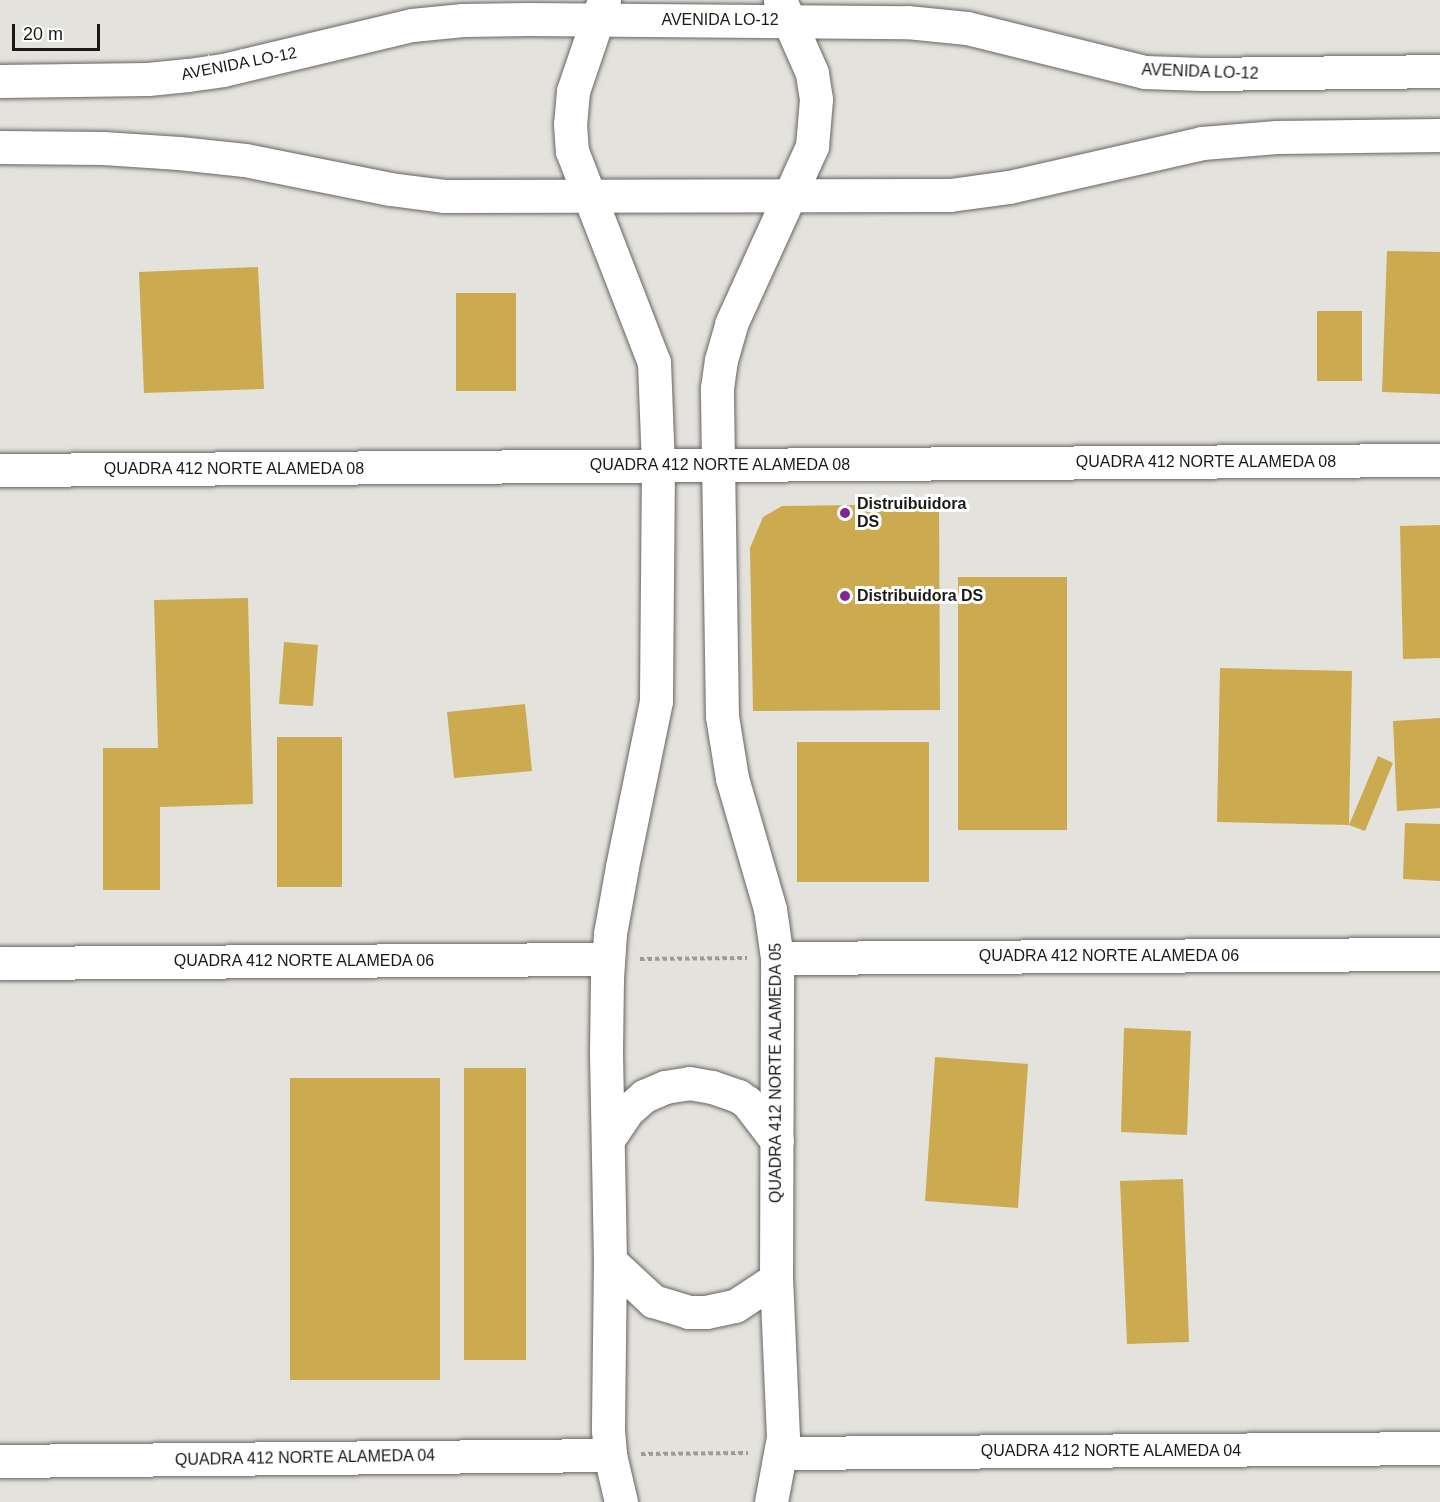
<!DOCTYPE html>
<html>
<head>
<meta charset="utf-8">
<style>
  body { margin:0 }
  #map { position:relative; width:1440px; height:1502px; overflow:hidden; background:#e4e2dd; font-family:Arial,sans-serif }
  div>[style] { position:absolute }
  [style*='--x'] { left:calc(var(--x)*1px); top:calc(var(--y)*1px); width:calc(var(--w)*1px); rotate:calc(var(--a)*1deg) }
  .building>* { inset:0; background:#cbaa50 }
  .path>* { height:4px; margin-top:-2px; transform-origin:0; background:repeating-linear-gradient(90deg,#9c9b97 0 4.5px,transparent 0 7.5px) }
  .roads { filter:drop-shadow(0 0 2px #686662) drop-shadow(0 0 2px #686662) }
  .minor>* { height:33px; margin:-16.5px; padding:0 16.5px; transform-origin:16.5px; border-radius:16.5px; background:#fff }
  .dots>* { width:16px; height:16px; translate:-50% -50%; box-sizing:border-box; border:3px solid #fff; border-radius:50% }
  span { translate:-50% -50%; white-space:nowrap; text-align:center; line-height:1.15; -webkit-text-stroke:6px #fff; paint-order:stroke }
  .street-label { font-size:16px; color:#1a1917 }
  .poi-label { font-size:16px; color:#1a1917; font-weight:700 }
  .left { translate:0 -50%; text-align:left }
  .scale { position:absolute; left:12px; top:24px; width:88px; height:27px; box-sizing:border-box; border:3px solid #1a1917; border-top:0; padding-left:8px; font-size:18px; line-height:21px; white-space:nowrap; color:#1a1917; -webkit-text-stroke:4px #fff; paint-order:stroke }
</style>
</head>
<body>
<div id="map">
  <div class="building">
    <div style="clip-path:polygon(1387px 251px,1440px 252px,1440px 394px,1382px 392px)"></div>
    <div style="clip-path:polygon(258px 267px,264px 389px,144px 393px,139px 272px)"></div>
    <div style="clip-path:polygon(456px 293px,516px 293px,516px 391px,456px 391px)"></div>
    <div style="clip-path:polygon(1317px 311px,1362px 311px,1362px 381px,1317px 381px)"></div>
    <div style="clip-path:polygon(939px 504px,940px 710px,753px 711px,750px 548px,763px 517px,782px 506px)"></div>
    <div style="clip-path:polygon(1440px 525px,1440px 658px,1403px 659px,1400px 526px)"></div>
    <div style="clip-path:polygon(958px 577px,1067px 577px,1067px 830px,958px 830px)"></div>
    <div style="clip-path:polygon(248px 598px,253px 804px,160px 807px,160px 890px,103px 890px,103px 748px,158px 748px,154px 600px)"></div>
    <div style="clip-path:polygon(284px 642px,318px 645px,313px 706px,279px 704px)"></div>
    <div style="clip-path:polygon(1220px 668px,1352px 671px,1349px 825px,1378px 756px,1393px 763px,1365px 831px,1349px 825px,1217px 822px)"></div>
    <div style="clip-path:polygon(525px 704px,532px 771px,454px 778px,447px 712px)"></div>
    <div style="clip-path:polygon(1440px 718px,1440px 808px,1397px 811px,1393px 721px)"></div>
    <div style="clip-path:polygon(277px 737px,342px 737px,342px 887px,277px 887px)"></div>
    <div style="clip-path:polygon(797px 742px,929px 742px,929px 882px,797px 882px)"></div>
    <div style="clip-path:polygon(1405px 823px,1440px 824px,1440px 881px,1403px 879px)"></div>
    <div style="clip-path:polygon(1124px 1028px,1191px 1031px,1187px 1135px,1121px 1132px)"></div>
    <div style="clip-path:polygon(935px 1057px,1028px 1064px,1018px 1208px,925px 1201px)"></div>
    <div style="clip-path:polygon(464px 1068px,526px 1068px,526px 1360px,464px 1360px)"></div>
    <div style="clip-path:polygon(290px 1078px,440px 1078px,440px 1380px,290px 1380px)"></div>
    <div style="clip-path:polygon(1183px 1179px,1189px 1342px,1127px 1344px,1120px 1181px)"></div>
  </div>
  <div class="path">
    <div style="--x:640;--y:959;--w:107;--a:-0.5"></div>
    <div style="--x:641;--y:1454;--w:107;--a:-0.5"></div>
  </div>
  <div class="roads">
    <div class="minor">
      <div style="--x:604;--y:0;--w:96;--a:108.8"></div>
      <div style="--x:573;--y:91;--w:33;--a:95"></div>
      <div style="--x:570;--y:124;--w:27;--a:86"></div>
      <div style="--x:572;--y:151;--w:226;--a:68.8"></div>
      <div style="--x:654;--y:362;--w:104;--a:87.8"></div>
      <div style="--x:658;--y:466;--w:235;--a:90.5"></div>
      <div style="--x:656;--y:701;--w:169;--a:101.6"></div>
      <div style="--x:622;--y:867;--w:68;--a:100.2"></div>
      <div style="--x:610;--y:934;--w:44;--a:93.9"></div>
      <div style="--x:607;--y:978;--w:75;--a:90.8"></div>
      <div style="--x:606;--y:1053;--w:208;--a:88.9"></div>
      <div style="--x:610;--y:1261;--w:169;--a:90.7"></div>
      <div style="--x:608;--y:1430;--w:25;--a:85"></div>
      <div style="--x:610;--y:1455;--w:48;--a:76.8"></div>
      <div style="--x:0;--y:81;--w:148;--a:-0.8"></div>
      <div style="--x:148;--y:79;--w:40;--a:-5.7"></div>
      <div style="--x:188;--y:75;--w:35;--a:-8"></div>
      <div style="--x:223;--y:70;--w:194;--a:-13.4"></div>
      <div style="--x:412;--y:25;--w:51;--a:-5.6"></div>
      <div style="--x:463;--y:20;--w:65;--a:-0.9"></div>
      <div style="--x:528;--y:19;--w:379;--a:0.5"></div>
      <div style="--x:907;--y:22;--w:60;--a:5.7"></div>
      <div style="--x:967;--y:28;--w:183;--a:13.9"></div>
      <div style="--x:1145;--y:72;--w:57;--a:2"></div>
      <div style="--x:1202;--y:74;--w:238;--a:-0.7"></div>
      <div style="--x:0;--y:147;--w:103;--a:0.6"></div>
      <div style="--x:103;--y:148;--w:76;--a:3.8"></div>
      <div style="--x:179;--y:153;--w:66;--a:6.1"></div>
      <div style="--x:245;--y:160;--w:148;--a:11.3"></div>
      <div style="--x:390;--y:189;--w:54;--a:7.4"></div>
      <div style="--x:444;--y:196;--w:506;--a:-0.11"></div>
      <div style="--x:950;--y:195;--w:60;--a:-7.7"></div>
      <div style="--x:1009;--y:187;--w:198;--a:-12.8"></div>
      <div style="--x:1202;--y:143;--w:75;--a:-4.6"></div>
      <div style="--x:1277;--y:137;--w:163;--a:-0.7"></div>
      <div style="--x:0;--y:470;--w:1440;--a:-0.4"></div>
      <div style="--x:777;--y:958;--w:663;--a:-0.35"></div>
      <div style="--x:0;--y:963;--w:608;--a:-0.38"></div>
      <div style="--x:609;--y:1138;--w:32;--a:-56"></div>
      <div style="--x:627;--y:1111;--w:23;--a:-41"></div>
      <div style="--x:644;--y:1096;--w:23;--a:-23"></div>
      <div style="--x:665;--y:1087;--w:24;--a:-9"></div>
      <div style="--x:689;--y:1083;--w:23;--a:10"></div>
      <div style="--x:712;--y:1087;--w:28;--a:19"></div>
      <div style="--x:738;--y:1096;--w:11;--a:34"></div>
      <div style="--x:747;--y:1102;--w:49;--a:52.4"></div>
      <div style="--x:610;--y:1261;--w:59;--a:42.9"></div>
      <div style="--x:653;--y:1301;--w:37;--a:17"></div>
      <div style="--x:688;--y:1312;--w:18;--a:0"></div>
      <div style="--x:706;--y:1312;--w:30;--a:-12"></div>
      <div style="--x:735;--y:1306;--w:49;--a:-33.4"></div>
      <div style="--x:781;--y:1453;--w:659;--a:-0.43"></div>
      <div style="--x:0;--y:1461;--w:610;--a:-0.56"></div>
      <div style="--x:771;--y:1502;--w:66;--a:-79.5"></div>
      <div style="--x:783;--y:1437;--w:158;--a:-92.5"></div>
      <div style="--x:776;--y:1279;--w:321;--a:-89.8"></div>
      <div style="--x:777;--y:958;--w:49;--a:-98.1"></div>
      <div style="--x:770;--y:909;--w:136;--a:-106.2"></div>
      <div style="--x:732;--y:778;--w:63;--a:-99.2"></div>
      <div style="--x:722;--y:716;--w:328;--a:-90.9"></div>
      <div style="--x:717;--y:388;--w:28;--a:-82"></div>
      <div style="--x:721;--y:360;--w:37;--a:-74"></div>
      <div style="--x:731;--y:324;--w:196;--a:-65.5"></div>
      <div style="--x:812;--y:146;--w:47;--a:-85.1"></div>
      <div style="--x:816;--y:99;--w:26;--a:-99"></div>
      <div style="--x:812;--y:73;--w:80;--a:-113.7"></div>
    </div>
  </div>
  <div class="dots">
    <div style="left:845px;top:513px;background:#832591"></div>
    <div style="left:845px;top:596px;background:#832591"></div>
  </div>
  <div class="street-label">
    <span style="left:720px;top:20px">AVENIDA LO-12</span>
    <span style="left:239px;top:64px;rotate:-11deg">AVENIDA LO-12</span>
    <span style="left:1200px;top:72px;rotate:2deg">AVENIDA LO-12</span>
    <span style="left:1206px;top:462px">QUADRA 412 NORTE ALAMEDA 08</span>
    <span style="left:720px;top:465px">QUADRA 412 NORTE ALAMEDA 08</span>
    <span style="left:234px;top:469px">QUADRA 412 NORTE ALAMEDA 08</span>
    <span style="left:1109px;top:956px">QUADRA 412 NORTE ALAMEDA 06</span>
    <span style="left:304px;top:961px">QUADRA 412 NORTE ALAMEDA 06</span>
    <span style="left:776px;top:1073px;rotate:-90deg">QUADRA 412 NORTE ALAMEDA 05</span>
    <span style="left:1111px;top:1451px">QUADRA 412 NORTE ALAMEDA 04</span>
    <span style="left:305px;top:1458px;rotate:-1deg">QUADRA 412 NORTE ALAMEDA 04</span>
  </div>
  <div class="poi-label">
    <span class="left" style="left:857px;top:513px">Distruibuidora<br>DS</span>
    <span class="left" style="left:857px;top:596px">Distribuidora DS</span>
  </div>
  <div class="scale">20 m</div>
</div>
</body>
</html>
